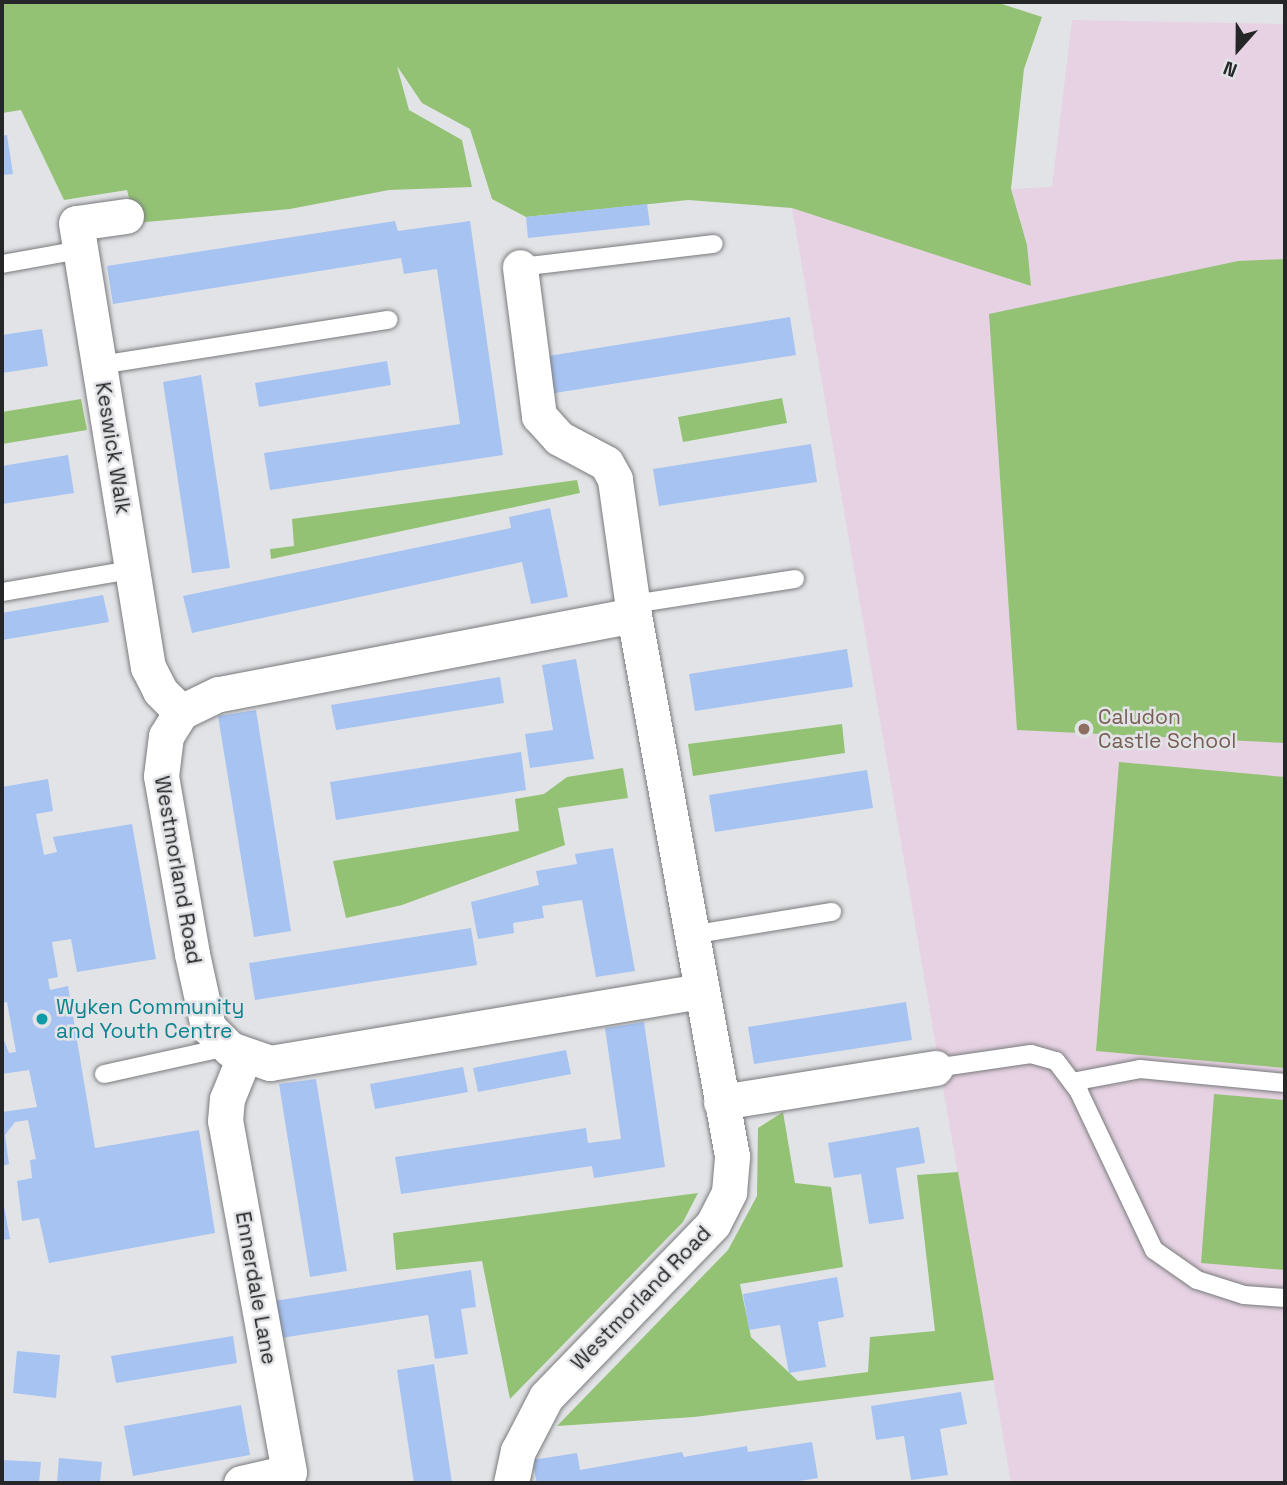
<!DOCTYPE html>
<html>
<head>
<meta charset="utf-8">
<style>
  body { margin:0 }
  #map { position:relative; width:1287px; height:1485px; overflow:hidden; background:#e2e3e6; font-family:"Space Grotesk",sans-serif }
  div>[style] { position:absolute }
  [style*='--x'] { left:calc(var(--x)*1px); top:calc(var(--y)*1px); width:calc(var(--w)*1px); rotate:calc(var(--a)*1deg) }
  .education>* { inset:0; background:#e6d2e2 }
  .green>* { inset:0; background:#94c275 }
  .building>* { inset:0; background:#a7c3f2 }
  .roads { filter:drop-shadow(0 0 2px #797b7d) drop-shadow(0 0 2px #797b7d) }
  .lane>* { height:18px; margin:-9px; padding:0 9px; transform-origin:9px; border-radius:9px; background:#fff }
  .street>* { height:35px; margin:-17.5px; padding:0 17.5px; transform-origin:17.5px; border-radius:17.5px; background:#fff }
  .dots>* { width:19px; height:19px; translate:-50% -50%; box-sizing:border-box; border:4px solid #e2e3e6; border-radius:50% }
  span { translate:-50% -50%; white-space:nowrap; text-align:center; line-height:1.15; -webkit-text-stroke:5px #e2e3e6; paint-order:stroke }
  .street-label { font-size:21px; color:#252627 }
  .education-label { font-size:21px; color:#785e54 }
  .left { translate:0 -50%; text-align:left }
  .culture-label { font-size:21px; color:#0d838f }
  .frame { position:absolute; inset:0; border:4px solid #252627; pointer-events:none }
  .north { position:absolute; left:1203px; top:14px; width:70px; height:70px; -webkit-text-stroke:5px #e2e3e6; paint-order:stroke; rotate:201deg; font-size:19px; font-weight:700; line-height:28px; text-align:center; color:#252627 }
  .north::after { content:''; display:block; margin:auto; width:24px; height:32px; background:#252627; clip-path:polygon(50% 0,100% 100%,50% 72%,0 100%) }
</style>
</head>
<body>
<div id="map">
  <div class="education">
    <div style="clip-path:polygon(1072px 20px,1285px 24px,1285px 1483px,1011px 1483px,792px 208px,877px 233px,1027px 245px,1011px 189px,1052px 187px)"></div>
  </div>
  <div class="green">
    <div style="clip-path:polygon(2px 2px,996px 2px,1042px 17px,1024px 69px,1011px 189px,1027px 245px,1031px 286px,792px 208px,688px 200px,526px 217px,492px 199px,470px 129px,422px 103px,397px 66px,409px 110px,462px 140px,472px 187px,389px 190px,290px 209px,135px 223px,127px 190px,64px 200px,21px 110px,2px 113px)"></div>
    <div style="clip-path:polygon(1285px 259px,1285px 743px,1017px 730px,989px 314px,1238px 261px)"></div>
    <div style="clip-path:polygon(782px 398px,787px 423px,683px 442px,678px 417px)"></div>
    <div style="clip-path:polygon(81px 399px,87px 430px,2px 444px,2px 412px)"></div>
    <div style="clip-path:polygon(577px 480px,580px 493px,271px 559px,270px 549px,294px 546px,292px 519px)"></div>
    <div style="clip-path:polygon(842px 724px,845px 753px,693px 776px,688px 744px)"></div>
    <div style="clip-path:polygon(1119px 762px,1285px 777px,1285px 1068px,1096px 1051px)"></div>
    <div style="clip-path:polygon(623px 768px,628px 798px,558px 808px,565px 845px,402px 905px,346px 918px,333px 861px,519px 831px,515px 799px,544px 794px,567px 777px)"></div>
    <div style="clip-path:polygon(1214px 1094px,1285px 1100px,1285px 1270px,1201px 1263px)"></div>
    <div style="clip-path:polygon(783px 1112px,795px 1183px,831px 1187px,843px 1267px,740px 1284px,751px 1337px,798px 1381px,868px 1372px,870px 1337px,935px 1331px,917px 1175px,958px 1172px,994px 1380px,694px 1417px,557px 1426px,728px 1250px,757px 1196px,758px 1128px)"></div>
    <div style="clip-path:polygon(698px 1193px,683px 1222px,510px 1399px,482px 1261px,396px 1270px,393px 1233px)"></div>
  </div>
  <div class="building">
    <div style="clip-path:polygon(7px 135px,13px 174px,2px 175px,2px 136px)"></div>
    <div style="clip-path:polygon(647px 204px,650px 225px,528px 238px,526px 217px)"></div>
    <div style="clip-path:polygon(395px 221px,398px 231px,470px 221px,503px 455px,270px 490px,264px 453px,460px 424px,437px 269px,404px 274px,401px 258px,113px 304px,107px 266px)"></div>
    <div style="clip-path:polygon(790px 317px,796px 355px,542px 395px,536px 358px)"></div>
    <div style="clip-path:polygon(42px 329px,48px 366px,2px 373px,2px 335px)"></div>
    <div style="clip-path:polygon(387px 361px,391px 385px,259px 407px,255px 383px)"></div>
    <div style="clip-path:polygon(201px 375px,230px 568px,192px 573px,163px 382px)"></div>
    <div style="clip-path:polygon(811px 444px,817px 482px,659px 506px,653px 469px)"></div>
    <div style="clip-path:polygon(68px 455px,74px 493px,2px 504px,2px 466px)"></div>
    <div style="clip-path:polygon(550px 508px,568px 597px,531px 604px,522px 562px,192px 633px,183px 596px,511px 528px,509px 517px)"></div>
    <div style="clip-path:polygon(103px 595px,109px 622px,2px 640px,2px 613px)"></div>
    <div style="clip-path:polygon(847px 649px,853px 687px,695px 711px,689px 674px)"></div>
    <div style="clip-path:polygon(576px 659px,594px 759px,530px 768px,525px 734px,553px 730px,542px 665px)"></div>
    <div style="clip-path:polygon(500px 677px,504px 703px,336px 730px,331px 705px)"></div>
    <div style="clip-path:polygon(256px 710px,291px 931px,254px 937px,218px 716px)"></div>
    <div style="clip-path:polygon(521px 752px,526px 790px,336px 820px,330px 782px)"></div>
    <div style="clip-path:polygon(867px 770px,873px 808px,715px 832px,709px 795px)"></div>
    <div style="clip-path:polygon(48px 779px,53px 811px,36px 814px,44px 855px,57px 852px,53px 837px,132px 824px,156px 959px,77px 972px,71px 939px,52px 942px,58px 977px,48px 979px,50px 990px,68px 986px,95px 1148px,199px 1130px,215px 1233px,49px 1263px,39px 1218px,22px 1221px,17px 1181px,32px 1178px,30px 1160px,36px 1159px,28px 1120px,15px 1122px,5px 1135px,9px 1164px,2px 1166px,2px 1112px,37px 1107px,29px 1070px,2px 1074px,2px 1035px,9px 1053px,16px 1052px,7px 1002px,2px 1003px,2px 787px)"></div>
    <div style="clip-path:polygon(613px 848px,635px 971px,596px 977px,582px 900px,542px 906px,544px 918px,513px 923px,514px 933px,478px 939px,471px 902px,539px 885px,536px 871px,577px 864px,575px 854px)"></div>
    <div style="clip-path:polygon(471px 928px,477px 965px,255px 1000px,249px 963px)"></div>
    <div style="clip-path:polygon(906px 1002px,912px 1040px,754px 1064px,748px 1027px)"></div>
    <div style="clip-path:polygon(644px 1022px,665px 1167px,594px 1178px,592px 1166px,401px 1194px,395px 1157px,586px 1128px,588px 1143px,621px 1139px,605px 1028px)"></div>
    <div style="clip-path:polygon(566px 1050px,571px 1074px,478px 1092px,473px 1068px)"></div>
    <div style="clip-path:polygon(463px 1067px,468px 1092px,375px 1109px,370px 1084px)"></div>
    <div style="clip-path:polygon(316px 1079px,347px 1271px,310px 1277px,279px 1084px)"></div>
    <div style="clip-path:polygon(919px 1127px,925px 1163px,896px 1168px,904px 1219px,869px 1224px,861px 1174px,834px 1178px,828px 1143px)"></div>
    <div style="clip-path:polygon(2px 1195px,10px 1239px,2px 1240px)"></div>
    <div style="clip-path:polygon(471px 1270px,476px 1307px,461px 1309px,468px 1354px,435px 1359px,428px 1315px,281px 1338px,274px 1301px)"></div>
    <div style="clip-path:polygon(837px 1277px,844px 1317px,818px 1322px,826px 1367px,789px 1373px,780px 1325px,749px 1330px,743px 1294px)"></div>
    <div style="clip-path:polygon(233px 1336px,237px 1363px,116px 1383px,111px 1356px)"></div>
    <div style="clip-path:polygon(17px 1351px,60px 1355px,56px 1398px,13px 1393px)"></div>
    <div style="clip-path:polygon(434px 1364px,452px 1483px,414px 1483px,397px 1370px)"></div>
    <div style="clip-path:polygon(961px 1392px,967px 1424px,940px 1429px,948px 1475px,911px 1480px,904px 1436px,876px 1440px,871px 1406px)"></div>
    <div style="clip-path:polygon(241px 1405px,250px 1455px,133px 1476px,124px 1426px)"></div>
    <div style="clip-path:polygon(812px 1442px,818px 1478px,787px 1483px,537px 1483px,532px 1460px,577px 1453px,580px 1470px,682px 1452px,684px 1457px,747px 1446px,748px 1452px)"></div>
    <div style="clip-path:polygon(59px 1458px,102px 1462px,100px 1483px,57px 1483px)"></div>
    <div style="clip-path:polygon(2px 1460px,41px 1462px,39px 1483px,2px 1483px)"></div>
  </div>
  <div class="roads">
    <div class="lane">
      <div style="--x:2;--y:264;--w:79;--a:-10.2"></div>
      <div style="--x:520;--y:267;--w:195;--a:-6.8"></div>
      <div style="--x:100;--y:365;--w:292;--a:-8.9"></div>
      <div style="--x:2;--y:592;--w:131;--a:-9.7"></div>
      <div style="--x:633;--y:604;--w:164;--a:-8.8"></div>
      <div style="--x:691;--y:935;--w:143;--a:-9.3"></div>
      <div style="--x:935;--y:1068;--w:97;--a:-8.3"></div>
      <div style="--x:1031;--y:1054;--w:26;--a:16"></div>
      <div style="--x:1056;--y:1061;--w:39;--a:53"></div>
      <div style="--x:1079;--y:1092;--w:175;--a:64.6"></div>
      <div style="--x:1154;--y:1250;--w:52;--a:34.9"></div>
      <div style="--x:1197;--y:1280;--w:49;--a:17.7"></div>
      <div style="--x:1244;--y:1295;--w:41;--a:4.2"></div>
      <div style="--x:104;--y:1074;--w:126;--a:-12.4"></div>
      <div style="--x:1072;--y:1082;--w:69;--a:-10.8"></div>
      <div style="--x:1140;--y:1069;--w:146;--a:5.5"></div>
    </div>
    <div class="street">
      <div style="--x:126;--y:216;--w:50;--a:172"></div>
      <div style="--x:76;--y:223;--w:450;--a:80.8"></div>
      <div style="--x:148;--y:667;--w:27;--a:63"></div>
      <div style="--x:160;--y:691;--w:30;--a:45"></div>
      <div style="--x:634;--y:615;--w:423;--a:169.2"></div>
      <div style="--x:218;--y:694;--w:41;--a:154.1"></div>
      <div style="--x:181;--y:712;--w:28;--a:122"></div>
      <div style="--x:166;--y:736;--w:40;--a:97.1"></div>
      <div style="--x:161;--y:776;--w:181;--a:80.1"></div>
      <div style="--x:192;--y:954;--w:75;--a:77.6"></div>
      <div style="--x:208;--y:1027;--w:31;--a:45"></div>
      <div style="--x:230;--y:1049;--w:42;--a:19.3"></div>
      <div style="--x:270;--y:1063;--w:438;--a:-9.5"></div>
      <div style="--x:721;--y:1102;--w:217;--a:-9"></div>
      <div style="--x:241;--y:1483;--w:49;--a:-12.9"></div>
      <div style="--x:289;--y:1472;--w:357;--a:-100.3"></div>
      <div style="--x:225;--y:1121;--w:22;--a:-85"></div>
      <div style="--x:227;--y:1099;--w:45;--a:-68"></div>
      <div style="--x:511;--y:1483;--w:33;--a:-78"></div>
      <div style="--x:518;--y:1451;--w:61;--a:-62.6"></div>
      <div style="--x:546;--y:1397;--w:240;--a:-46"></div>
      <div style="--x:713;--y:1224;--w:36;--a:-63"></div>
      <div style="--x:729;--y:1192;--w:36;--a:-85"></div>
      <div style="--x:732;--y:1156;--w:550;--a:-100.27"></div>
      <div style="--x:634;--y:615;--w:137;--a:-98"></div>
      <div style="--x:615;--y:479;--w:18;--a:-119"></div>
      <div style="--x:606;--y:463;--w:53;--a:-152"></div>
      <div style="--x:559;--y:438;--w:30;--a:-132"></div>
      <div style="--x:539;--y:416;--w:150;--a:-97.3"></div>
    </div>
  </div>
  <div class="dots">
    <div style="left:1084px;top:729px;background:#8d6e63"></div>
    <div style="left:42px;top:1019px;background:#0f9aa8"></div>
  </div>
  <div class="street-label">
    <span style="left:113px;top:448px;rotate:81deg">Keswick Walk</span>
    <span style="left:178px;top:870px;rotate:80deg">Westmorland Road</span>
    <span style="left:256px;top:1288px;rotate:80deg">Ennerdale Lane</span>
    <span style="left:641px;top:1298px;rotate:-46deg">Westmorland Road</span>
  </div>
  <div class="education-label">
    <span class="left" style="left:1098px;top:729px">Caludon<br>Castle School</span>
  </div>
  <div class="culture-label">
    <span class="left" style="left:56px;top:1019px">Wyken Community<br>and Youth Centre</span>
  </div>
  <div class="frame"></div>
  <div class="north">N</div>
</div>
</body>
</html>
